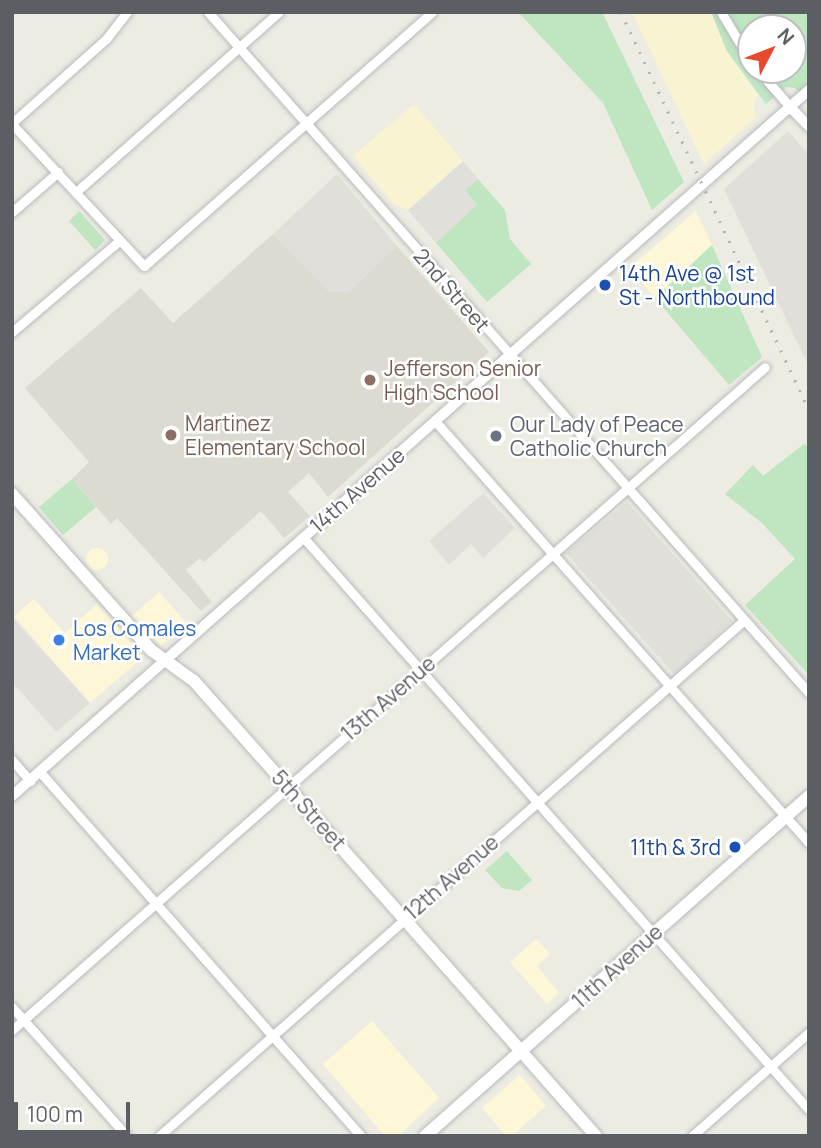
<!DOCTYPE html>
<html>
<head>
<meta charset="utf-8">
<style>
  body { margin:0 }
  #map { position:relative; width:821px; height:1148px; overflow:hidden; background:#edece2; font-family:Manrope,sans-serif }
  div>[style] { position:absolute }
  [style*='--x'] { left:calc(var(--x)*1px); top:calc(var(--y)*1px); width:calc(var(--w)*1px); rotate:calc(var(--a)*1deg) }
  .commercial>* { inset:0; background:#fdf7d8 }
  .round { border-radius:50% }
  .industrial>* { inset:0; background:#e1dfda }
  .education>* { inset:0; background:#dddbd1 }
  .green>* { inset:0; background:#bfe5c1 }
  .sand>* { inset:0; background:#faf3d1 }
  .roads { filter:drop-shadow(0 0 2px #b8babf) drop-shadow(0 0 2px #b8babf) }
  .minor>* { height:9px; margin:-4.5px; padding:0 4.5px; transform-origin:4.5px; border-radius:4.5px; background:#fff }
  .tertiary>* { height:10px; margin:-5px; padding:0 5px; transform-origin:5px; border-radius:5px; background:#fff }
  .secondary>* { height:12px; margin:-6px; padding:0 6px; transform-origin:6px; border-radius:6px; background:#fff }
  .rail>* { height:2.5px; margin-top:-1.25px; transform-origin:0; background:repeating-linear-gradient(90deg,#b3b4b4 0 2px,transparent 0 11px) }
  .dots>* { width:19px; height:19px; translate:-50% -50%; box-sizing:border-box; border:4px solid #fff; border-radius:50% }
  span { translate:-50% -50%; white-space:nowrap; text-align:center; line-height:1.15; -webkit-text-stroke:5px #fff; paint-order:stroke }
  .transit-label { font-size:21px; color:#164399 }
  .left { translate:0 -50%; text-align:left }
  .right { translate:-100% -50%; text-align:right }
  .street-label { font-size:21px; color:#5b5e63 }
  .education-label { font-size:21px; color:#785e54 }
  .worship-label { font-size:21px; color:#5b616d }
  .shop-label { font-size:21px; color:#366cbe }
  .frame { position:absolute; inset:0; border:14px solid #5b5e63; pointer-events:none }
  .north { position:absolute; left:737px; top:14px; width:70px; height:70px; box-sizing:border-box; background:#fff; border:2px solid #bdbfc1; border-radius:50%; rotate:48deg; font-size:19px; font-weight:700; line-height:28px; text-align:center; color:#5b5e63 }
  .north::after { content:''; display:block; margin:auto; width:24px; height:32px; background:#e7492f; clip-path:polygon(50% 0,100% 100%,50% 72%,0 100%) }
  .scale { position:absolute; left:14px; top:1102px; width:116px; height:32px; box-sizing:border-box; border:4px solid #5b5e63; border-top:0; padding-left:9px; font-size:21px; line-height:24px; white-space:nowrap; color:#5b5e63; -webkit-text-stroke:5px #fff; paint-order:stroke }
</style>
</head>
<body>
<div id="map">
  <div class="commercial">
    <div style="clip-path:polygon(696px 211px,712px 245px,655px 298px,629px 268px)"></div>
    <div class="round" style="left:86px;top:548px;width:22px;height:22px"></div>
    <div style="clip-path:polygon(159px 592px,187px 624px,161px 646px,132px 616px)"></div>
    <div style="clip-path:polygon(34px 599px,65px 633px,97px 604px,144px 656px,90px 703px,14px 616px)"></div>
    <div style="clip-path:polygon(536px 939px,550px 954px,537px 966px,559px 993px,547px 1004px,510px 962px)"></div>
    <div style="clip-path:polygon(372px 1021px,439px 1098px,398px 1136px,385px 1136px,323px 1064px)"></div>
    <div style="clip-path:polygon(520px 1075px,546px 1106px,512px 1136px,506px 1136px,482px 1108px)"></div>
  </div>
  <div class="industrial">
    <div style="clip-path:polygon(788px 131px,809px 155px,809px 367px,724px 189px)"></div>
    <div style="clip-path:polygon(463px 161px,478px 179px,465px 190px,477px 205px,436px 243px,408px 210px)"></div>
    <div style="clip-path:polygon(337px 174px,397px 246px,348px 292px,327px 291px,273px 234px)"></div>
    <div style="clip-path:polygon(483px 493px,515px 528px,483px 558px,471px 544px,449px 565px,429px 541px)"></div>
    <div style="clip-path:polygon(627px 502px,732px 621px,674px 674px,566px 553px)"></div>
    <div style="clip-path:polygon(12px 617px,90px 703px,56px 732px,12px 682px)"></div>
  </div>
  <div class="education">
    <div style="clip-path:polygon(273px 234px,328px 291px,348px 292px,397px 246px,489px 352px,328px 497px,309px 473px,288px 492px,310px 516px,284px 538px,261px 511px,204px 562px,200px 558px,186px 570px,212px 602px,201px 611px,117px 518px,111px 524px,72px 479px,89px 462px,25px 388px,141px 288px,173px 323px)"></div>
  </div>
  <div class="green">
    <div style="clip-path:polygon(602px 12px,684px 182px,652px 210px,603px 103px,520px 14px)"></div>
    <div style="clip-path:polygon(evenodd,711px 12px,809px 12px,809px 102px,795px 88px,786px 87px,766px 104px,726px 50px,711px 12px,751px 28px,793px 28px,793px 70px,751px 70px,751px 28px)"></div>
    <div style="clip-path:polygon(478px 179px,505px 210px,510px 239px,531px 264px,487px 302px,436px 243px,477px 205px,465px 190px)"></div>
    <div style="clip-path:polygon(79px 211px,105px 240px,95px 250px,69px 221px)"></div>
    <div style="clip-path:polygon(712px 245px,762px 357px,729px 385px,655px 298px)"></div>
    <div style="clip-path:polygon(805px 443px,809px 450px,809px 675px,745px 605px,795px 559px,762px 523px,725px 494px,753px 465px,763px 476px)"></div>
    <div style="clip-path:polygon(72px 479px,96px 507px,63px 535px,39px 507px)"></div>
    <div style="clip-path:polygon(507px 851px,532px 880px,519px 891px,502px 888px,485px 870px)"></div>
  </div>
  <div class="sand">
    <div style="clip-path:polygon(632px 12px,711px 12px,726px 50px,758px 95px,753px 104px,756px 117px,704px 164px)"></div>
    <div style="clip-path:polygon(414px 104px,463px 161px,408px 210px,394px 204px,353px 156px)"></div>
  </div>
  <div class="roads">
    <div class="minor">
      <div style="--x:208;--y:12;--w:908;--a:48.57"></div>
      <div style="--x:721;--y:12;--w:58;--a:59"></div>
      <div style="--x:758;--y:70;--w:49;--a:49.1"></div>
      <div style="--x:12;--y:123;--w:126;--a:-41.8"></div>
      <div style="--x:106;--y:39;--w:34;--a:-52"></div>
      <div style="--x:12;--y:124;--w:194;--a:47.1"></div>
      <div style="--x:144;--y:266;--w:384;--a:-41.4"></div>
      <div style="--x:76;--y:192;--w:271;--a:-41.6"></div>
      <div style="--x:12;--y:212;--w:61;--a:-41"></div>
      <div style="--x:12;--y:332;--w:140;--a:-40.4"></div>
      <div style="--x:435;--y:421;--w:564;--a:48.45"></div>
      <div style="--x:303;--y:537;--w:764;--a:48.55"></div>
      <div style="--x:12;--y:760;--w:28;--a:49"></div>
      <div style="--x:40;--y:772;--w:485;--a:48.6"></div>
      <div style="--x:12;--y:1007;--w:173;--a:48.3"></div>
      <div style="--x:12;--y:1030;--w:1003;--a:-41.36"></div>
      <div style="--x:159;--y:1136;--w:780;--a:-41.41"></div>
      <div style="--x:692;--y:1136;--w:157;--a:-41.6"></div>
    </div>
    <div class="tertiary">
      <div style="--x:790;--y:107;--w:28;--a:46"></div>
      <div style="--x:12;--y:796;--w:1065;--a:-41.54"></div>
    </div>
    <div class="secondary">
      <div style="--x:12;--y:494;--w:209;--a:48.3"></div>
      <div style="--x:151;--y:650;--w:53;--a:35.8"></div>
      <div style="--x:194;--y:681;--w:607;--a:48.54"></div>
      <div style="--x:425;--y:1136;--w:513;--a:-41.52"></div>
    </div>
  </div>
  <div class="rail">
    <div style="--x:621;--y:12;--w:439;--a:64.7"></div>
  </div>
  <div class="dots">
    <div style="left:605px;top:285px;background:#1a4fb4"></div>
    <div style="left:370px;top:380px;background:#8d6e63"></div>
    <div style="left:171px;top:435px;background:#8d6e63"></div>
    <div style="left:496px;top:436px;background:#6b7280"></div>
    <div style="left:59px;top:640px;background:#3f7fe0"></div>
    <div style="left:735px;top:847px;background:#1a4fb4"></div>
  </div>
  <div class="transit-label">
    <span class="left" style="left:619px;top:285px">14th Ave @ 1st<br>St - Northbound</span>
    <span class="right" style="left:721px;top:847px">11th &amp; 3rd</span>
  </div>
  <div class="street-label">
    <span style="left:452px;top:290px;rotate:49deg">2nd Street</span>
    <span style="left:357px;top:490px;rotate:-41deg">14th Avenue</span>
    <span style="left:388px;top:698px;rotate:-41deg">13th Avenue</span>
    <span style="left:309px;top:810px;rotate:48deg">5th Street</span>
    <span style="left:451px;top:877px;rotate:-41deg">12th Avenue</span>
    <span style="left:617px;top:966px;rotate:-42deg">11th Avenue</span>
  </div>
  <div class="education-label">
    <span class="left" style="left:384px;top:380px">Jefferson Senior<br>High School</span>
    <span class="left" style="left:185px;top:435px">Martinez<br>Elementary School</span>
  </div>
  <div class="worship-label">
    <span class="left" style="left:510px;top:436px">Our Lady of Peace<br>Catholic Church</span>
  </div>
  <div class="shop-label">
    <span class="left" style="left:73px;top:640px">Los Comales<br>Market</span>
  </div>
  <div class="frame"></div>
  <div class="north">N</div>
  <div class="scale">100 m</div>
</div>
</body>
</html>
